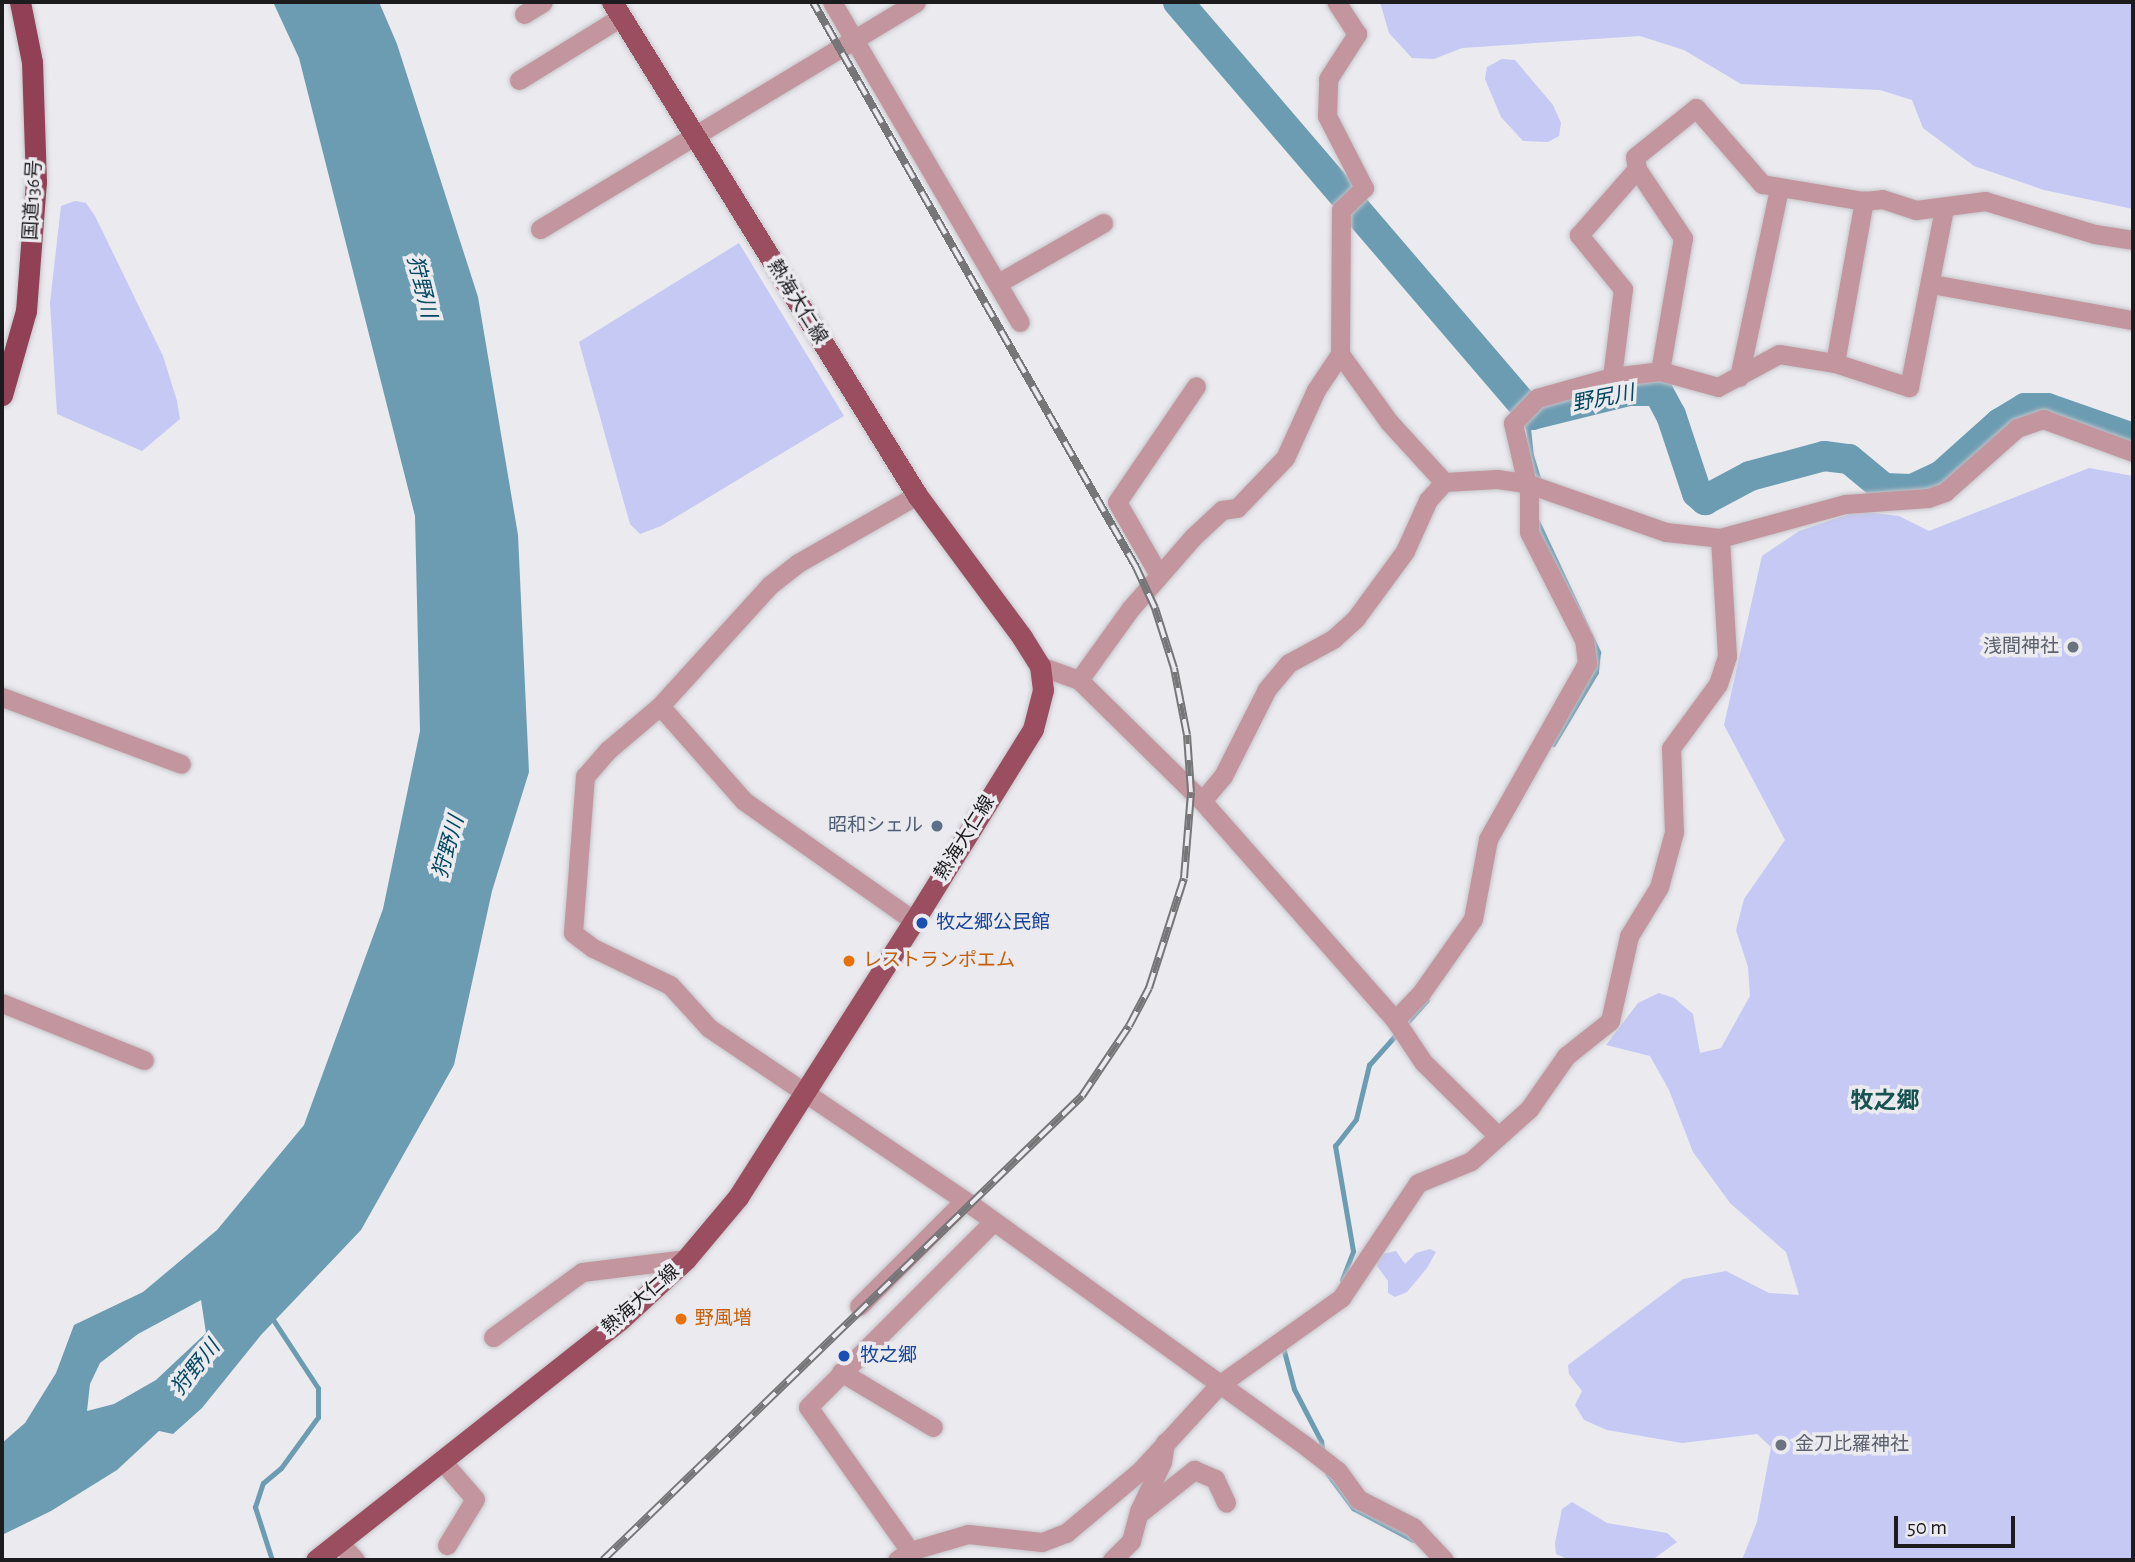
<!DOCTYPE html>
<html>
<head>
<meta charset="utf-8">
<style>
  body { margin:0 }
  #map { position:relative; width:2135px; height:1562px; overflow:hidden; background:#eaeaef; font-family:"Alegreya Sans","Noto Sans JP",sans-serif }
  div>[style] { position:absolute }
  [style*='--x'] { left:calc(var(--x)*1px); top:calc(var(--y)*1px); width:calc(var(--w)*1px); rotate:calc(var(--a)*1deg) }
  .green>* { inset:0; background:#c5c9f4 }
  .water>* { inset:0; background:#6c9cb2 }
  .stream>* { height:5px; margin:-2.5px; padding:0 2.5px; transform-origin:2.5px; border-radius:2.5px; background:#6c9cb2 }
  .river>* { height:30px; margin:-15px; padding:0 15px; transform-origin:15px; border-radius:15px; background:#6c9cb2 }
  .roads { filter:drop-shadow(0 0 2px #c5c5c9) drop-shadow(0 0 2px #c5c5c9) }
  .minor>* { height:19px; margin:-9.5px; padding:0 9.5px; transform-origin:9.5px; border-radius:9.5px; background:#c3969f }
  .primary>* { height:21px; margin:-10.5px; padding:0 10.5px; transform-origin:10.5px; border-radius:10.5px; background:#9a4e60 }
  .trunk>* { height:21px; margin:-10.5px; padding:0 10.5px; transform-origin:10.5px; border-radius:10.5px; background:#924055 }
  .rail>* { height:8px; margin-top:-4px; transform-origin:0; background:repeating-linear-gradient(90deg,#eaeaef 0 16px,#767679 0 32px); box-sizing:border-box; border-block:2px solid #767679 }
  .dots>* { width:19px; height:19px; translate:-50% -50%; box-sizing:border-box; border:4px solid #eaeaef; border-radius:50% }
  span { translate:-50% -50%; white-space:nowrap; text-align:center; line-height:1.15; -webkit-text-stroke:7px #eaeaef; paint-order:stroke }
  .street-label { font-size:19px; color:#1c1c1e }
  .worship-label { font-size:19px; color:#5b616d }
  .right { translate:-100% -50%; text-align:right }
  .left { translate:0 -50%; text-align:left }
  .service-label { font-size:19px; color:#4e5e75 }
  .transit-label { font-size:19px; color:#164399 }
  .food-label { font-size:19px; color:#c56008 }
  .water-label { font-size:21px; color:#00475f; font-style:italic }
  .quarter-label { font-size:23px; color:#155250; font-weight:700 }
  .frame { position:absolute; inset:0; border:4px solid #1c1c1e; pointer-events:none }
  .scale { position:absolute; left:1894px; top:1516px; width:121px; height:32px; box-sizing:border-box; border:4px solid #1c1c1e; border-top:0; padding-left:9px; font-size:21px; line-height:24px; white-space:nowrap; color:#1c1c1e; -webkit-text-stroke:5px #eaeaef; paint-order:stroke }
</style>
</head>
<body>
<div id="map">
  <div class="green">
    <div style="clip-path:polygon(1380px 2px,2133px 2px,2133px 209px,2044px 190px,1974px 166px,1923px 128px,1912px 100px,1880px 90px,1741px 84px,1684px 50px,1640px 36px,1462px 48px,1434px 59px,1412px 58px,1389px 33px)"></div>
    <div style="clip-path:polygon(1502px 59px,1515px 60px,1553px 105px,1561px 123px,1559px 136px,1548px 142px,1523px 141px,1501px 117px,1485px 79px,1487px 67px)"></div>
    <div style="clip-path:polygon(75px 201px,86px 203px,95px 216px,163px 356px,177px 401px,180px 419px,142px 451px,57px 414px,50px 303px,61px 206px)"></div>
    <div style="clip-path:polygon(739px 243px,844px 416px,661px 526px,640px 534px,630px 524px,579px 342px)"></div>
    <div style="clip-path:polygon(2089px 468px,2133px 476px,2133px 1560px,1742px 1560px,1757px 1522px,1771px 1447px,1757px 1434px,1682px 1443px,1607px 1430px,1584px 1420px,1575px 1405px,1582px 1391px,1569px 1374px,1568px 1365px,1683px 1279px,1726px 1271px,1769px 1293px,1799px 1295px,1786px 1252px,1730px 1203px,1693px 1152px,1669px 1090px,1650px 1056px,1606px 1045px,1638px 1003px,1659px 993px,1674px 998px,1693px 1014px,1700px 1053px,1721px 1048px,1750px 996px,1748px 967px,1736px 930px,1744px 899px,1785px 840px,1724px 725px,1762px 556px,1799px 531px,1858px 511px,1899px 516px,1929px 531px)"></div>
    <div style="clip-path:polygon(1430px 1249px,1436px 1252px,1427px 1268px,1407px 1292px,1395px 1297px,1388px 1293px,1388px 1281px,1377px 1266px,1377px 1255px,1396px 1251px,1405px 1264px,1416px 1253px)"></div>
    <div style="clip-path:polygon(1572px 1502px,1607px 1523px,1667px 1533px,1677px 1542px,1652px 1560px,1570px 1560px,1556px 1554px,1555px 1543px,1562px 1509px)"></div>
  </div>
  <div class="water">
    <div style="clip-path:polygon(evenodd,273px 2px,379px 2px,397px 44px,478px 297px,518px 535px,529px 772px,492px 891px,454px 1065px,361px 1230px,261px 1335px,202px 1408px,173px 1434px,159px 1431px,117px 1470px,51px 1511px,2px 1535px,2px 1443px,25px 1423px,56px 1373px,74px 1325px,143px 1292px,217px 1230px,304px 1125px,383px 909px,420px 731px,415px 516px,299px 58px,273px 2px,201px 1300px,206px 1333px,156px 1380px,114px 1404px,87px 1411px,90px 1384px,100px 1363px,138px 1334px,201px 1300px)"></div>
  </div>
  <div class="stream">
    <div style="--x:1532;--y:415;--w:14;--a:107"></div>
    <div style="--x:1528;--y:428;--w:27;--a:84"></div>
    <div style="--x:1531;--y:455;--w:30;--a:73"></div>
    <div style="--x:1537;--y:521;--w:145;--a:65"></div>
    <div style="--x:1598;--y:652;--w:20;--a:96"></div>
    <div style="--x:1596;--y:672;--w:84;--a:120.8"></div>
    <div style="--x:1342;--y:1280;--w:31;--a:-69"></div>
    <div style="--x:1353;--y:1251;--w:107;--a:-99.7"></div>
    <div style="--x:1335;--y:1146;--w:34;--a:-52"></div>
    <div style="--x:1356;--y:1119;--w:56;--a:-76.5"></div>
    <div style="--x:1369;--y:1065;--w:87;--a:-48.3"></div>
    <div style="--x:1283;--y:1347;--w:43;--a:75.3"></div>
    <div style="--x:1294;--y:1389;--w:59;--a:62.6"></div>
    <div style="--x:1321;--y:1441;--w:13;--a:81"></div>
    <div style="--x:1327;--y:1473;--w:44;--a:53.4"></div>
    <div style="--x:1353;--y:1508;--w:68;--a:28.1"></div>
    <div style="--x:272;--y:1560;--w:56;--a:-107.8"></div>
    <div style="--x:255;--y:1507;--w:25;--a:-72"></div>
    <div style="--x:263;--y:1483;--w:23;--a:-40"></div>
    <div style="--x:281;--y:1468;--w:63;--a:-54"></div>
    <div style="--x:318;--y:1417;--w:29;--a:-90"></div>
    <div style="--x:318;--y:1388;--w:84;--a:-123.3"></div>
  </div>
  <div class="river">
    <div style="--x:1178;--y:2;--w:544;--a:49.4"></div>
    <div style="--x:1532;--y:415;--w:100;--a:-13.9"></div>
    <div style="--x:1629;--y:391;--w:29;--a:0"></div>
    <div style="--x:1658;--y:391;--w:27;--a:62"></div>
    <div style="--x:1671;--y:415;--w:82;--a:71.6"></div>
    <div style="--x:1697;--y:493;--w:11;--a:41"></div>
    <div style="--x:1705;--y:500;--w:51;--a:-28.1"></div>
    <div style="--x:1750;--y:476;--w:77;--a:-15.1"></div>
    <div style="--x:1824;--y:456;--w:25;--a:7"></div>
    <div style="--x:1849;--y:459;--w:45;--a:39.6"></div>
    <div style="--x:1884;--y:488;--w:28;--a:2"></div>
    <div style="--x:1912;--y:489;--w:33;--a:-25"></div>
    <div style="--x:1942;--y:475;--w:78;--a:-41.9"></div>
    <div style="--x:2000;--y:423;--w:29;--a:-31"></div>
    <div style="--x:2025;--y:408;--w:22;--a:0"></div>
    <div style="--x:2047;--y:408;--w:91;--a:19.2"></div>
  </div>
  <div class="roads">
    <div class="minor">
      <div style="--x:832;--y:2;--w:371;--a:59.6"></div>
      <div style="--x:524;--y:14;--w:22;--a:-32"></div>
      <div style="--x:519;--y:80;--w:120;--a:-31.7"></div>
      <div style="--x:540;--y:229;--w:439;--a:-31.1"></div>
      <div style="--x:998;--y:283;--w:121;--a:-29.7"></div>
      <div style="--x:1932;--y:284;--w:204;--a:10.2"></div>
      <div style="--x:1340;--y:354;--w:84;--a:54.2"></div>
      <div style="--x:1389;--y:422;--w:81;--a:47.5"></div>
      <div style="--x:1835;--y:363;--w:165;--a:-79.9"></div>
      <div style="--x:1660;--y:371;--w:135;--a:-80.2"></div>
      <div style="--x:1683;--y:238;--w:83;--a:-123.7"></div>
      <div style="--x:1637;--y:169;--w:12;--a:-99"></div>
      <div style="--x:1635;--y:157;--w:78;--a:-38.8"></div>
      <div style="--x:1696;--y:108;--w:101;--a:49"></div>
      <div style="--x:1762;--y:184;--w:103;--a:9.5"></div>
      <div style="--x:1864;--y:201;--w:18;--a:-6"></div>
      <div style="--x:1882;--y:199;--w:36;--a:18"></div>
      <div style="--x:1916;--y:210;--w:70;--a:-7.4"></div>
      <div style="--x:1985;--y:201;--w:115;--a:16.7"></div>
      <div style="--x:2095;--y:234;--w:38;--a:9"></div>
      <div style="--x:1612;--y:377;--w:89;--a:-82.9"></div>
      <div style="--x:1623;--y:289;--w:70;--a:-129.2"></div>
      <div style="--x:1579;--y:235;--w:88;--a:-48.7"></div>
      <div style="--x:1739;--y:377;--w:192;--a:-78"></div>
      <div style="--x:917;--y:495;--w:137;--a:150.3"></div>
      <div style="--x:798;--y:563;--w:36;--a:142"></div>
      <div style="--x:770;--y:585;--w:164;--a:132.3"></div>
      <div style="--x:660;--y:706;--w:68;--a:139.8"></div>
      <div style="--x:608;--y:750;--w:35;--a:131"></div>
      <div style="--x:585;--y:776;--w:157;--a:94.4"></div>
      <div style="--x:573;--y:933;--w:25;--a:37"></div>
      <div style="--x:593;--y:948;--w:85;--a:25.7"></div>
      <div style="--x:670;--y:985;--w:58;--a:47.8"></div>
      <div style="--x:709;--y:1028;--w:318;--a:34"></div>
      <div style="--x:973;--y:1206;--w:412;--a:35.8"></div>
      <div style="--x:1307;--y:1447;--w:39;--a:38"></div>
      <div style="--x:1338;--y:1471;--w:34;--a:54"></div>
      <div style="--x:1358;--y:1499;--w:62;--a:27"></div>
      <div style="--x:1413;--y:1527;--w:45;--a:46.8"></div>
      <div style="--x:1159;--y:575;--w:84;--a:-119.9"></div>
      <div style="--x:1117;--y:502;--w:140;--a:-55.7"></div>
      <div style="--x:1040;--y:666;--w:41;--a:19.7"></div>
      <div style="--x:1079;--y:680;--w:173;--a:44.5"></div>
      <div style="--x:1202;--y:801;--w:292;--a:48.6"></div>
      <div style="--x:1395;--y:1020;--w:50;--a:56.3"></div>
      <div style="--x:1423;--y:1062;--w:105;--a:44.6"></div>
      <div style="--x:1079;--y:680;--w:89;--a:-54.2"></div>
      <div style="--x:1131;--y:608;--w:94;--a:-48.9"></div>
      <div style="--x:1193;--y:537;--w:40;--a:-43"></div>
      <div style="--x:1222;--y:510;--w:15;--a:-8"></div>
      <div style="--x:1237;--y:508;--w:69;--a:-46.2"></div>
      <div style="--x:1285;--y:458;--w:75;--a:-65.5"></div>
      <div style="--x:1316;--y:390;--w:43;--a:-56.3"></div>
      <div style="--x:1340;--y:354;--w:144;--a:-89.6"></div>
      <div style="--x:1341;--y:210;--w:32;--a:-44"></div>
      <div style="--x:1364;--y:188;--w:81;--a:-117.2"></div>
      <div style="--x:1327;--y:116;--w:37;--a:-88"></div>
      <div style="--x:1328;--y:79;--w:54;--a:-57.2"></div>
      <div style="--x:1357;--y:34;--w:38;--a:-123"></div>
      <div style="--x:2;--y:697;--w:191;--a:20.5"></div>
      <div style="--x:660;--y:706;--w:127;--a:48.5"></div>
      <div style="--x:744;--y:801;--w:208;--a:35.2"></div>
      <div style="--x:1202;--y:801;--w:33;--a:-50"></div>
      <div style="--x:1223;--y:776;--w:97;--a:-63.2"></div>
      <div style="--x:1267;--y:689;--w:34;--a:-50"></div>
      <div style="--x:1289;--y:663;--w:50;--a:-28.6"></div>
      <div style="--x:1333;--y:639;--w:31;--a:-42"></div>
      <div style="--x:1356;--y:618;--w:83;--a:-53.8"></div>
      <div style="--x:1405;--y:551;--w:56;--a:-65.7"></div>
      <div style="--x:1428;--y:500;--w:24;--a:-48"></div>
      <div style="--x:1444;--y:482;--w:53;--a:-3.2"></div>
      <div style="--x:1497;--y:479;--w:29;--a:8"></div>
      <div style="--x:1526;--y:483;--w:148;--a:19.3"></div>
      <div style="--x:1666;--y:532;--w:54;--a:6.3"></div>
      <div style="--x:1720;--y:538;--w:130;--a:-15.2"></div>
      <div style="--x:1845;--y:504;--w:83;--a:-4.1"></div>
      <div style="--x:1928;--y:498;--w:18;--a:-19"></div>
      <div style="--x:1945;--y:492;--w:96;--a:-41.6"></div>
      <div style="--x:2017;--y:428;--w:28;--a:-19"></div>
      <div style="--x:2043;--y:419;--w:96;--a:20.1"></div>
      <div style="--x:2;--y:1003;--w:153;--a:21.9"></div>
      <div style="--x:1395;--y:1020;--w:37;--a:-46"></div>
      <div style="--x:1421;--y:993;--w:90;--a:-54.9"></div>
      <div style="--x:1473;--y:919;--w:81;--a:-79.4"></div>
      <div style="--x:1488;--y:839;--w:202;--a:-60.6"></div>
      <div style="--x:1587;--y:663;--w:23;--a:-97"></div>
      <div style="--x:1584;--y:640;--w:121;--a:-117"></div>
      <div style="--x:1529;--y:532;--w:39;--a:-90"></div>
      <div style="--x:1529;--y:493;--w:72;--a:-102.9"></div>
      <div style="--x:1513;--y:423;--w:35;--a:-46"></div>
      <div style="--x:1537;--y:398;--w:78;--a:-15.6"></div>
      <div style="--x:1612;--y:377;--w:48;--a:-7.1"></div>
      <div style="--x:1660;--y:371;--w:60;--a:15.4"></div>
      <div style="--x:1718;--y:387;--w:69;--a:-28.4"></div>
      <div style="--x:1779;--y:354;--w:57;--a:9.1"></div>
      <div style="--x:1835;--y:363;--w:78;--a:18"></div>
      <div style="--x:1909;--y:387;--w:182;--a:-78.9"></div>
      <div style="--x:859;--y:1306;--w:148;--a:-45"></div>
      <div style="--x:493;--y:1337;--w:110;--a:-36.1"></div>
      <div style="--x:582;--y:1272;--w:105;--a:-7.1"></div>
      <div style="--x:841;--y:1372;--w:107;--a:30.9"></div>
      <div style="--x:442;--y:1461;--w:50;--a:49"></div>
      <div style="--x:475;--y:1499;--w:54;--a:121.3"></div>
      <div style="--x:1141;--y:1512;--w:68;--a:-38.4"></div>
      <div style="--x:1194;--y:1470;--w:23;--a:23"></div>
      <div style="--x:1215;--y:1479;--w:26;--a:65"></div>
      <div style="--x:339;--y:1542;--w:24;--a:48"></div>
      <div style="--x:910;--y:1551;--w:176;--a:-125.3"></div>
      <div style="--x:808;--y:1407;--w:262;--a:-45"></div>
      <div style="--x:897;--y:1560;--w:16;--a:-35"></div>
      <div style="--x:910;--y:1551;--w:60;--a:-16.3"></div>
      <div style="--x:968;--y:1534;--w:74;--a:6.2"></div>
      <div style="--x:1042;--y:1542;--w:26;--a:-21"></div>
      <div style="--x:1066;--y:1533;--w:98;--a:-40"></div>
      <div style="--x:1141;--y:1470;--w:115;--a:-47.5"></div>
      <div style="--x:1219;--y:1385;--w:150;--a:-35.5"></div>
      <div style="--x:1341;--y:1298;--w:138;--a:-56.2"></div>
      <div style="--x:1418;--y:1183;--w:57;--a:-22.5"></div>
      <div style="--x:1471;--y:1161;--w:78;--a:-41.9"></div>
      <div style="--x:1529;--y:1109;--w:65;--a:-55.1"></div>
      <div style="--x:1566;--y:1056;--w:56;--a:-38.5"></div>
      <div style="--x:1610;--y:1021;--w:87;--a:-77.4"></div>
      <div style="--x:1629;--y:936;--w:57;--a:-58.5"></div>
      <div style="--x:1659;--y:887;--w:57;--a:-74.7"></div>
      <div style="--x:1674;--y:832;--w:84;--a:-92"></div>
      <div style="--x:1671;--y:748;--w:79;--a:-53.7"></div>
      <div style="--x:1718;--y:684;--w:29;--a:-72"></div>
      <div style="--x:1727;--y:656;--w:118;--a:-93.4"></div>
      <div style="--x:1112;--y:1560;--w:27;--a:-45"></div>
      <div style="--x:1131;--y:1541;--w:31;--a:-75"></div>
      <div style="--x:1139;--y:1511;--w:54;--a:-64.9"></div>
      <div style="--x:1162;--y:1462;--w:20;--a:-81"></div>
    </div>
    <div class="primary">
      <div style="--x:316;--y:1560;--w:387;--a:-38.3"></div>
      <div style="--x:620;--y:1320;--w:90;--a:-42.7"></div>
      <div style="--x:686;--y:1259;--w:81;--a:-50"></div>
      <div style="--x:738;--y:1197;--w:327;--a:-57.5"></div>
      <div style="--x:914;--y:921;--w:226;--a:-58.2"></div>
      <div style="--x:1033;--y:729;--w:40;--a:-75.6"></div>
      <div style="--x:1043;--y:690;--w:24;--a:-97"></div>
      <div style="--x:1040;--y:666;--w:34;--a:-122"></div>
      <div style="--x:1022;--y:637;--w:177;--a:-126.5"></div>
      <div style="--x:917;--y:495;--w:580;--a:-121.74"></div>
    </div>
    <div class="trunk">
      <div style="--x:2;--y:395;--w:87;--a:-74.1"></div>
      <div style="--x:26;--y:311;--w:129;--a:-85.6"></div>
      <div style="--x:36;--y:182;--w:120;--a:-91.9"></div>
      <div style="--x:32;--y:62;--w:61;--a:-101.3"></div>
    </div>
  </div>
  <div class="rail">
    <div style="--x:603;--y:1560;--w:667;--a:-44.09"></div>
    <div style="--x:1082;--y:1096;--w:84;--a:-56.1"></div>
    <div style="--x:1129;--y:1026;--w:43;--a:-62.2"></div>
    <div style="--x:1149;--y:988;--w:115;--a:-72.3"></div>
    <div style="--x:1184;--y:878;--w:86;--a:-85.3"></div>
    <div style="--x:1191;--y:792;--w:57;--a:-94"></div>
    <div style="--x:1187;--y:735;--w:68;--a:-101"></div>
    <div style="--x:1174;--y:668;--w:63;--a:-107.6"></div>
    <div style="--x:1155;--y:608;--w:45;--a:-114.9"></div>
    <div style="--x:1136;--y:567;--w:651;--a:-119.76"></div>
  </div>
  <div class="dots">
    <div style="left:2073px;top:647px;background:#6b7280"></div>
    <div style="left:937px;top:826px;background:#5c6f8a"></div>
    <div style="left:922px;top:923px;background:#1a4fb4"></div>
    <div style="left:849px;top:961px;background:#e8710a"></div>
    <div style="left:681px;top:1319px;background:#e8710a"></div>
    <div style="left:844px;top:1356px;background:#1a4fb4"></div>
    <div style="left:1781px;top:1445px;background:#6b7280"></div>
  </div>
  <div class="street-label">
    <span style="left:33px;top:200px;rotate:-87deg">国道136号</span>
    <span style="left:797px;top:302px;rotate:58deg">熱海大仁線</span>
    <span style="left:965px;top:838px;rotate:-58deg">熱海大仁線</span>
    <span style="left:641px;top:1300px;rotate:-41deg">熱海大仁線</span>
  </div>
  <div class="worship-label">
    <span class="right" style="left:2059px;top:647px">浅間神社</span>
    <span class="left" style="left:1795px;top:1445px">金刀比羅神社</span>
  </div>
  <div class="service-label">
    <span class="right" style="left:923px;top:826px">昭和シェル</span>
  </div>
  <div class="transit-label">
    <span class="left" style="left:936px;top:923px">牧之郷公民館</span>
    <span class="left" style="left:860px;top:1356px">牧之郷</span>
  </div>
  <div class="food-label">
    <span class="left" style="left:863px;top:961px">レストランポエム</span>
    <span class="left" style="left:695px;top:1319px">野風増</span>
  </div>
  <div class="water-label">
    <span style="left:421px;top:287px;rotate:76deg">狩野川</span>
    <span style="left:1603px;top:399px;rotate:-11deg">野尻川</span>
    <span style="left:449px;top:847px;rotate:-74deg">狩野川</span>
    <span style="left:196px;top:1368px;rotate:-51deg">狩野川</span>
  </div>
  <div class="quarter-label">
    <span style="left:1885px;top:1102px">牧之郷</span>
  </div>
  <div class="frame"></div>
  <div class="scale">50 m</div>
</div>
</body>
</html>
